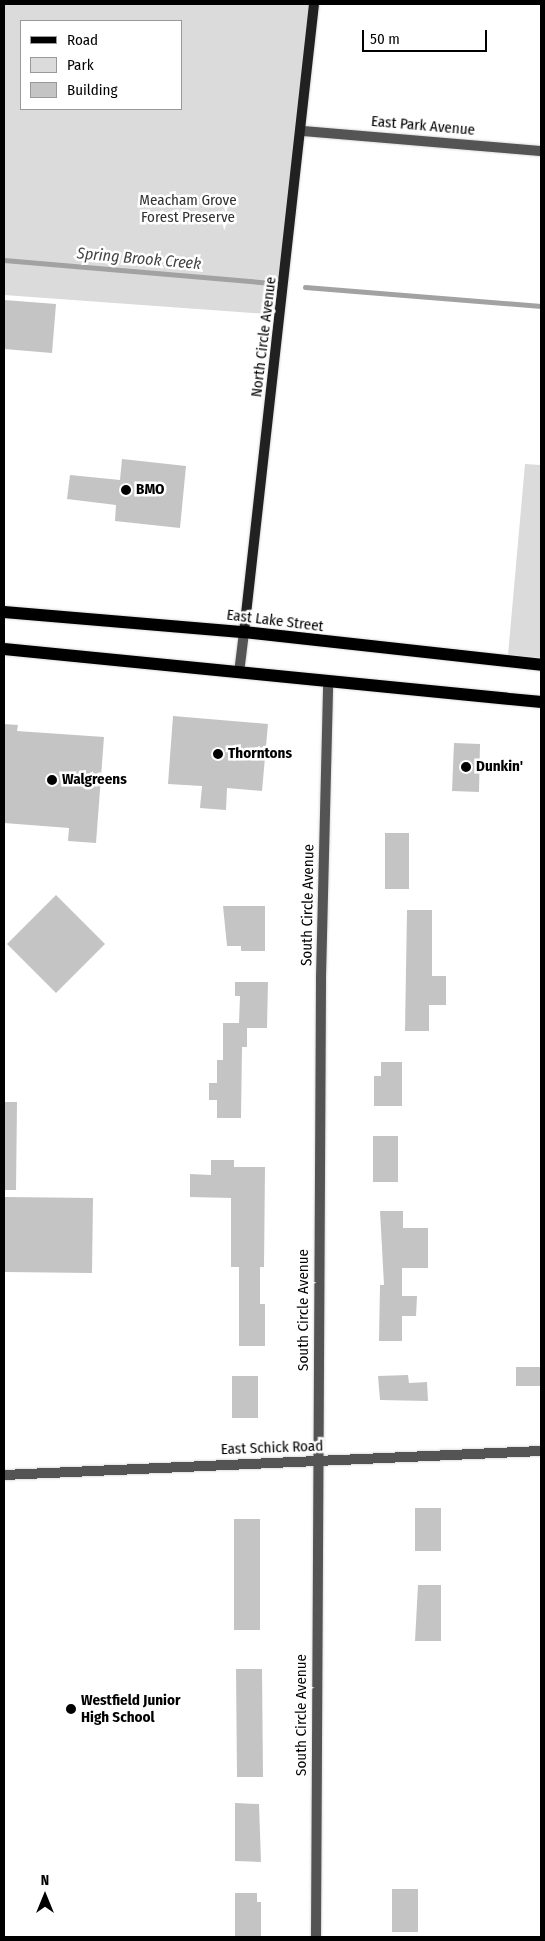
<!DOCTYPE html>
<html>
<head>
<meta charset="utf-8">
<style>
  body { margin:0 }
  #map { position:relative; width:545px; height:1941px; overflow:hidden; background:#fff; font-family:"Fira Sans Condensed",sans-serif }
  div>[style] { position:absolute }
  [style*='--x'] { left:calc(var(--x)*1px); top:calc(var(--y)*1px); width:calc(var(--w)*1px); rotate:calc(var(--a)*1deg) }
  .green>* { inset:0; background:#dbdbdb }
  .stream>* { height:5px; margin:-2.5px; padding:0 2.5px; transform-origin:2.5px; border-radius:2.5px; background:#a2a2a2 }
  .building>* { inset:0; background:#c4c4c4 }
  .roads { filter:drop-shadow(0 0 1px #dbdbdb) drop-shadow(0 0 1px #dbdbdb) }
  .street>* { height:10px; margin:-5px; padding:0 5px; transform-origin:5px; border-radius:5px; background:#545454 }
  .secondary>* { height:10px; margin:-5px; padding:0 5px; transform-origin:5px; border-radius:5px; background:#212121 }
  .primary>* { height:12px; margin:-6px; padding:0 6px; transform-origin:6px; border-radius:6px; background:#000 }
  .dots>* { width:14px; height:14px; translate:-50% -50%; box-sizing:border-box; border:2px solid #fff; border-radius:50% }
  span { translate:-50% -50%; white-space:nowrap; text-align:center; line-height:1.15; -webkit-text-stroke:5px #fff; paint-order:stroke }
  .street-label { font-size:15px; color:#000 }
  .park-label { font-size:15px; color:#323232 }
  .poi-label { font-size:15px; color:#000; font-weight:700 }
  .left { translate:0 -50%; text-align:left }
  .water-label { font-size:16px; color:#434343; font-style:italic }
  .frame { position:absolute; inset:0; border:5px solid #000; pointer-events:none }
  .legend { position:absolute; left:20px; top:20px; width:162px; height:90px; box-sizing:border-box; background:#fff; border:1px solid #999; margin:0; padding:6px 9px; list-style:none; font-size:15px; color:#000 }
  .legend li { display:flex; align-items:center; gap:10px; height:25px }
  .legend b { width:25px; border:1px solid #999 }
  .north { position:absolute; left:20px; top:1871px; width:50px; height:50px; -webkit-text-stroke:4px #fff; paint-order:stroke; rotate:0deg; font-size:14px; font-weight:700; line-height:20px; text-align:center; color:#000 }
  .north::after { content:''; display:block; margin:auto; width:18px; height:22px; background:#000; clip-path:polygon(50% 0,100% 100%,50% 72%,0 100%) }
  .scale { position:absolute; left:362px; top:30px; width:125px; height:22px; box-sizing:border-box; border:2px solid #000; border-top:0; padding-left:6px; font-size:15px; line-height:18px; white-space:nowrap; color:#000; -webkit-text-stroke:4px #fff; paint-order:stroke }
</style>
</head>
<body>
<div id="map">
  <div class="green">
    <div style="clip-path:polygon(evenodd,4px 4px,314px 4px,282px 315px,4px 295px,4px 4px,21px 21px,181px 21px,181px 109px,21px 109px,21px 21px)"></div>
    <div style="clip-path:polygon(525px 464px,541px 465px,541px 658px,508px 655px)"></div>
  </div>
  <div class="stream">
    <div style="--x:4;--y:260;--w:269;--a:4.9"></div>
    <div style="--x:305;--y:287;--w:237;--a:4.6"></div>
  </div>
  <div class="building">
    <div style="clip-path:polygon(4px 300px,56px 304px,52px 353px,4px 349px)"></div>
    <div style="clip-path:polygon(122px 459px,186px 466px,180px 528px,115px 521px,116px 505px,67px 499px,70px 475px,120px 480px)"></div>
    <div style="clip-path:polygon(173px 716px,268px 724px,262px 791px,227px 788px,226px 810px,200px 808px,202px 786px,168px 784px)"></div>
    <div style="clip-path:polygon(4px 724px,18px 725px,17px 731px,104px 737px,96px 843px,68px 841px,69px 828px,4px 823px)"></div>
    <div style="clip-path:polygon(454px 743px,480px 744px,479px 792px,452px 791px)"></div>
    <div style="clip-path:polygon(385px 833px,409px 833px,409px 889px,385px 889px)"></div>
    <div style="clip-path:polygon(56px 895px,105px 944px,56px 993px,7px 944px)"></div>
    <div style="clip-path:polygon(223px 906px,265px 906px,265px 951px,241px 951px,241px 946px,227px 946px)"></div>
    <div style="clip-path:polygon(407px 910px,432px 910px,432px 976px,446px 976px,446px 1005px,429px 1005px,429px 1031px,405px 1031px)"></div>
    <div style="clip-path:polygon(235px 982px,268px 982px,267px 1028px,247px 1028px,247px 1047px,242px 1047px,241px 1118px,217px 1118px,217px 1100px,209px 1100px,209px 1083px,217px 1083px,217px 1060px,223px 1060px,223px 1023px,239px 1023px,240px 996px,235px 996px)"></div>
    <div style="clip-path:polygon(381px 1062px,402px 1062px,402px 1106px,374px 1106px,374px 1076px,381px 1076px)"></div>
    <div style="clip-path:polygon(4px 1102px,17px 1102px,16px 1190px,4px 1190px)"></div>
    <div style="clip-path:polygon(373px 1136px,398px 1136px,398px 1182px,373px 1182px)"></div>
    <div style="clip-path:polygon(211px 1160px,234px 1160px,234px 1167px,265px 1167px,264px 1267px,260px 1267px,260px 1304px,265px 1304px,265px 1346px,239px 1346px,239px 1267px,231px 1267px,231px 1198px,190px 1197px,190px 1174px,211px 1175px)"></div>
    <div style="clip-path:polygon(5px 1197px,93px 1198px,92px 1273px,5px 1272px)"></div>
    <div style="clip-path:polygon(380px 1211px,403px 1211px,403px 1228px,428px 1228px,428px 1268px,402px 1268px,402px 1296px,417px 1296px,416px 1316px,402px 1316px,402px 1341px,379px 1341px,380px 1285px,384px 1285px)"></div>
    <div style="clip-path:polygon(516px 1367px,541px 1367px,541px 1386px,516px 1386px)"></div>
    <div style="clip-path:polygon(408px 1375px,409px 1383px,427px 1382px,428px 1401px,380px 1400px,378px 1376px)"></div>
    <div style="clip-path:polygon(232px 1376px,258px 1376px,258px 1418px,232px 1418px)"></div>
    <div style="clip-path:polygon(415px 1508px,441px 1508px,441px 1551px,415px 1551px)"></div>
    <div style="clip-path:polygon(234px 1519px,260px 1519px,260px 1630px,234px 1630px)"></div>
    <div style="clip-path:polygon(418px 1585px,441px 1585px,441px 1641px,415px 1641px)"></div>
    <div style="clip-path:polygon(236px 1669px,262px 1669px,263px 1777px,237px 1777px)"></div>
    <div style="clip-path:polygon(235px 1803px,259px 1804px,261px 1862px,235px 1861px)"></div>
    <div style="clip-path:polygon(392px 1889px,418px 1889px,418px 1932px,392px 1932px)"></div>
    <div style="clip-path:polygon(235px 1893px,257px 1893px,257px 1902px,261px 1902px,261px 1937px,235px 1937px)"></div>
  </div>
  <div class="roads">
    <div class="street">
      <div style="--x:302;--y:131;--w:240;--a:4.8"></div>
      <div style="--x:239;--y:673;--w:41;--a:-83"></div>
      <div style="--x:4;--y:1475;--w:538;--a:-2.56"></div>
      <div style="--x:316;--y:1937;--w:960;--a:-89.7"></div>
      <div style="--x:321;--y:977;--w:294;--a:-88.6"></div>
    </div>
    <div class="secondary">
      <div style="--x:244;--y:632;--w:632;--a:-83.64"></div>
    </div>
    <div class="primary">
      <div style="--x:4;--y:612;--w:241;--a:4.8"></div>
      <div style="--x:244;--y:632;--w:299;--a:6.3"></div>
      <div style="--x:4;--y:649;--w:540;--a:5.64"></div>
    </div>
  </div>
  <div class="dots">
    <div style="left:126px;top:490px;background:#000"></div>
    <div style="left:218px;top:754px;background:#000"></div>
    <div style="left:466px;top:767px;background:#000"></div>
    <div style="left:52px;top:780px;background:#000"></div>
    <div style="left:71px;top:1709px;background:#000"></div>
  </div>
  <div class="street-label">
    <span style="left:423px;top:126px;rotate:5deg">East Park Avenue</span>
    <span style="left:264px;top:337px;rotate:-83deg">North Circle Avenue</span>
    <span style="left:275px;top:621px;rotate:7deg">East Lake Street</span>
    <span style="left:308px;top:905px;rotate:-89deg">South Circle Avenue</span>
    <span style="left:304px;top:1310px;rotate:-90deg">South Circle Avenue</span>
    <span style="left:272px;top:1448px;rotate:-2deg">East Schick Road</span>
    <span style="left:302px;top:1715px;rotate:-90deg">South Circle Avenue</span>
  </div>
  <div class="park-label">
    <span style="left:188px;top:209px">Meacham Grove<br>Forest Preserve</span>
  </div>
  <div class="poi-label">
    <span class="left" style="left:136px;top:490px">BMO</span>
    <span class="left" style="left:228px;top:754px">Thorntons</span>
    <span class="left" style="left:476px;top:767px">Dunkin'</span>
    <span class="left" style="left:62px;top:780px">Walgreens</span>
    <span class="left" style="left:81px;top:1709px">Westfield Junior<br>High School</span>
  </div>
  <div class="water-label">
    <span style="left:139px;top:259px;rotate:5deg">Spring Brook Creek</span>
  </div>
  <div class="frame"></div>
  <ul class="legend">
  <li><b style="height:6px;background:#000"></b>Road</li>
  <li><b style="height:14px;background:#dbdbdb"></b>Park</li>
  <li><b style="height:14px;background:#c4c4c4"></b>Building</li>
  </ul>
  <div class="north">N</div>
  <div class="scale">50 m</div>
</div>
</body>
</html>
